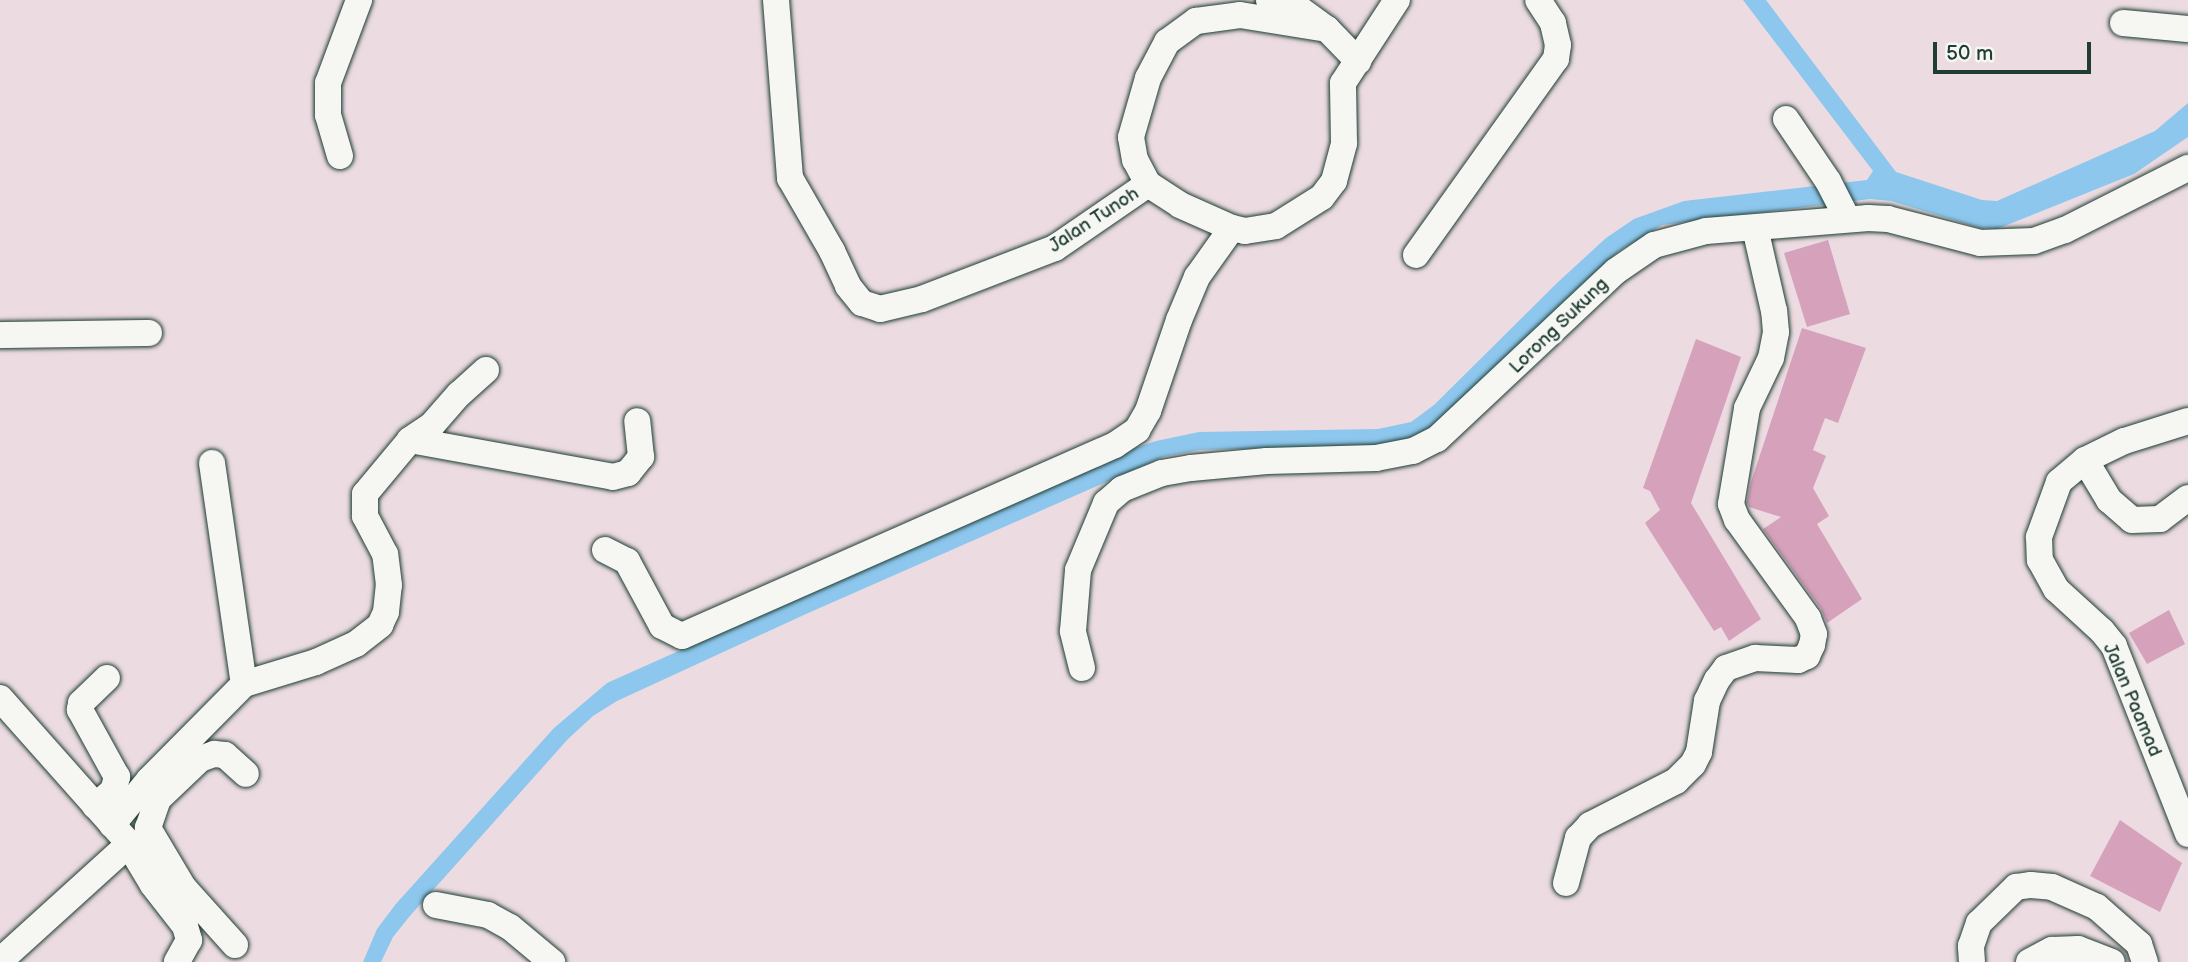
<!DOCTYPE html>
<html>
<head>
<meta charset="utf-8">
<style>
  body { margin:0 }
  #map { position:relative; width:2188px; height:962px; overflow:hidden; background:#ecdce2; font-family:"Balsamiq Sans",sans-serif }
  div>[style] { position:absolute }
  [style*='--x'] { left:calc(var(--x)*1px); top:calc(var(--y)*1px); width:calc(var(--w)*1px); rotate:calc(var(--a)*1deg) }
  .water>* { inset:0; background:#8ec7ed }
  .building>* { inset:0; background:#d5a1bb }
  .roads { filter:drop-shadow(0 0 2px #1f3d34) drop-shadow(0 0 2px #1f3d34) }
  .minor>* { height:26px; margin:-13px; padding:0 13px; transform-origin:13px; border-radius:13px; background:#f6f6f2 }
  span { translate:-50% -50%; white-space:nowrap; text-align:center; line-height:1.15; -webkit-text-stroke:6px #f6f6f2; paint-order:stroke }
  .street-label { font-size:19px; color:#1f3d34 }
  .scale { position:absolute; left:1933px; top:42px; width:158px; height:32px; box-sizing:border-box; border:4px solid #1f3d34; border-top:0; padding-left:9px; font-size:21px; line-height:24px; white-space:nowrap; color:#1f3d34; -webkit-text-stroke:5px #f6f6f2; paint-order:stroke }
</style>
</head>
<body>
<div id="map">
  <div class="water">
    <div style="clip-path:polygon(1743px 0,1766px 0,1896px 172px,1982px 200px,1997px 201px,2155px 131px,2188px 103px,2188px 137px,2134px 174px,1997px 229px,1980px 228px,1891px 201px,1870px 199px,1662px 225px,1619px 251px,1447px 415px,1417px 438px,1377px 446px,1200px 450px,1163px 457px,806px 614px,617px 701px,593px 716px,568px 739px,409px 917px,393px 937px,381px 962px,363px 962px,377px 929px,395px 905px,554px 728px,607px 683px,1128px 450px,1156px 441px,1199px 432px,1378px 429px,1411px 422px,1434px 405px,1557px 283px,1606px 238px,1634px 219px,1684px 201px,1867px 180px,1873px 171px)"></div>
  </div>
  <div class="building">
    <div style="clip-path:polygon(1828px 240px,1850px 314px,1807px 327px,1784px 253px)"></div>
    <div style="clip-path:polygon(1802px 328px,1866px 348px,1838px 423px,1825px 418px,1813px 450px,1826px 456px,1813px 488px,1829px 516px,1817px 524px,1862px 599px,1827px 623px,1821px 609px,1763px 529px,1781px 517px,1749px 507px,1747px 502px,1751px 482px)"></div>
    <div style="clip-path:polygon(1696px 339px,1741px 357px,1691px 503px,1761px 619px,1729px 641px,1721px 627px,1714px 631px,1645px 523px,1660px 510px,1650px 491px,1643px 488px)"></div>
    <div style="clip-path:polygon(2169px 610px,2185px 644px,2147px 664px,2129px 633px)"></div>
    <div style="clip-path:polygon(2120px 820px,2182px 863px,2160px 912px,2090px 876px)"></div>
  </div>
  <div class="roads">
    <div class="minor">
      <div style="--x:776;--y:0;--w:179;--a:85.5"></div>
      <div style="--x:790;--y:178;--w:84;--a:60.1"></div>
      <div style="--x:832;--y:251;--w:38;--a:65"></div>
      <div style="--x:848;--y:286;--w:22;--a:51"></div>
      <div style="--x:862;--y:303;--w:19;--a:18"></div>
      <div style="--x:880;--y:309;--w:43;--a:-13.4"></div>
      <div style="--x:922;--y:299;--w:142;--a:-21"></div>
      <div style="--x:1055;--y:248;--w:113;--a:-34.5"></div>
      <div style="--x:1148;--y:184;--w:38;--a:33"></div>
      <div style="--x:1180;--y:205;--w:57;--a:23.9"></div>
      <div style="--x:1232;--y:228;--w:13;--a:13"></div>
      <div style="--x:1245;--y:231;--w:31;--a:-9"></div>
      <div style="--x:1276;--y:226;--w:54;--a:-32.2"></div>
      <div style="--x:1322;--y:197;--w:20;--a:-53"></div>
      <div style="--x:1334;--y:181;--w:39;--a:-75"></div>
      <div style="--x:1344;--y:143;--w:60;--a:-91"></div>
      <div style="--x:1343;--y:83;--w:99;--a:-57"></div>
      <div style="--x:1269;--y:0;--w:30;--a:15"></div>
      <div style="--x:1298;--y:8;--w:36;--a:36"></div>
      <div style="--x:1327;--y:29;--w:45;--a:45.9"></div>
      <div style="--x:2123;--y:23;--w:65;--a:5.3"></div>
      <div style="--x:1786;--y:119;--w:75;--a:55.9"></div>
      <div style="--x:1828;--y:181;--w:42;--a:62.8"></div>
      <div style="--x:340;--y:156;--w:43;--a:-106.3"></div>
      <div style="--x:328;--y:115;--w:32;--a:-90"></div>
      <div style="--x:328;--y:83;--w:89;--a:-69.5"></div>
      <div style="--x:1148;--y:184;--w:27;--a:-118"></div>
      <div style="--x:1135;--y:160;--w:23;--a:-100"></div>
      <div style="--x:1131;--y:137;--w:61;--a:-73.9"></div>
      <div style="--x:1148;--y:78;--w:41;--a:-62.2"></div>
      <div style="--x:1167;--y:42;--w:36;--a:-36"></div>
      <div style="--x:1196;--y:21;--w:44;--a:-7.8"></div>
      <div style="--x:1240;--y:15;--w:88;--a:9.1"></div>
      <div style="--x:1416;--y:255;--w:241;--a:-54.5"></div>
      <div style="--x:1556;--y:59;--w:14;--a:-82"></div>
      <div style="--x:1558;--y:45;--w:23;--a:-103"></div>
      <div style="--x:1553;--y:23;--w:27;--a:-123"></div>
      <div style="--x:0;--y:335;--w:149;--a:-0.8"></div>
      <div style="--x:486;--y:370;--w:36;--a:138"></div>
      <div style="--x:459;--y:394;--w:41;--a:131.1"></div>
      <div style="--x:432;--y:425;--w:27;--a:146"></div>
      <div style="--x:410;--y:440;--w:206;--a:10.3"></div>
      <div style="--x:613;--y:477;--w:16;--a:-15"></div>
      <div style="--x:628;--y:473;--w:21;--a:-51"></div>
      <div style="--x:641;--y:457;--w:36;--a:-96"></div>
      <div style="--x:2188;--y:421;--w:67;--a:162.6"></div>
      <div style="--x:2124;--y:441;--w:43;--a:154"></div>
      <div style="--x:2085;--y:460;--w:34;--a:140"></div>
      <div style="--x:2059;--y:482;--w:59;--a:110"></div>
      <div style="--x:2039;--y:537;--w:23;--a:88"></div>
      <div style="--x:2040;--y:560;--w:33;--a:61"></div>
      <div style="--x:2056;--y:589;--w:62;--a:42.4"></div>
      <div style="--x:2102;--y:631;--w:19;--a:51"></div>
      <div style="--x:2114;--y:646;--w:202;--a:68.5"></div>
      <div style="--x:2085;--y:460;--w:47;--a:59"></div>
      <div style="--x:2109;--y:500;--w:30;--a:41"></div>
      <div style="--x:2132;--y:520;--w:28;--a:-2"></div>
      <div style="--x:2160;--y:519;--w:35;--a:-37"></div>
      <div style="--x:212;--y:463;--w:223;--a:81.8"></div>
      <div style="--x:605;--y:550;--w:25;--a:27"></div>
      <div style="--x:627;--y:561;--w:74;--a:61.7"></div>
      <div style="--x:662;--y:626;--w:22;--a:27"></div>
      <div style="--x:682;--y:636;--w:473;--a:-23.8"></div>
      <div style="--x:1115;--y:445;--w:27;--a:-34"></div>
      <div style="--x:1137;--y:430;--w:22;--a:-60"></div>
      <div style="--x:1148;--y:411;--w:96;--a:-71.2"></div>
      <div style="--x:1179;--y:320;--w:47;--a:-67.3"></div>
      <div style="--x:1197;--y:277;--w:60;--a:-54.5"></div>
      <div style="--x:1082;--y:668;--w:38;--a:-104"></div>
      <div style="--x:1073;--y:631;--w:61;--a:-85.3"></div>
      <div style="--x:1078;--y:570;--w:73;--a:-67.3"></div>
      <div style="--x:1106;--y:503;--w:21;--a:-41"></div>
      <div style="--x:1122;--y:489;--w:43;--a:-21.8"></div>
      <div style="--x:1162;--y:473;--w:29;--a:-10"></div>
      <div style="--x:1191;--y:468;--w:76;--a:-5.3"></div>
      <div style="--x:1267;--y:461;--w:109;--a:-1.6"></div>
      <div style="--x:1376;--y:458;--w:38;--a:-11"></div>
      <div style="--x:1413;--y:451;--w:27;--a:-27"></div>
      <div style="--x:1437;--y:439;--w:245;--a:-43.2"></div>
      <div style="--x:1616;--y:271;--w:46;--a:-34.4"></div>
      <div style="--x:1654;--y:245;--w:54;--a:-15.1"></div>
      <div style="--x:1706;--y:231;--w:163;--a:-4.6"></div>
      <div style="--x:1868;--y:218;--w:20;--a:3"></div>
      <div style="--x:1888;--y:219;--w:95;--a:14.6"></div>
      <div style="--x:1980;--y:243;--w:54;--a:-2.1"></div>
      <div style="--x:2034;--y:241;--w:33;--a:-20"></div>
      <div style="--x:2065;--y:230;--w:138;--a:-26.8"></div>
      <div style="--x:0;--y:698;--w:190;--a:48.4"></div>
      <div style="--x:126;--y:840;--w:52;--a:59"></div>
      <div style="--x:153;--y:885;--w:52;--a:52"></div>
      <div style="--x:185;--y:926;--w:15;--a:74"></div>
      <div style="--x:189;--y:940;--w:25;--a:119"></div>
      <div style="--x:95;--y:806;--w:23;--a:-40"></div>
      <div style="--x:113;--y:791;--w:15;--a:-74"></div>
      <div style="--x:117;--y:777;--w:77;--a:-118.9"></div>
      <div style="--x:80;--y:710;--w:7;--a:-82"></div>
      <div style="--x:81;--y:703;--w:36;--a:-44"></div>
      <div style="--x:112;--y:825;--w:58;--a:-50.6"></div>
      <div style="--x:149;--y:780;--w:135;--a:-45.3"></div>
      <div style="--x:244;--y:684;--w:75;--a:-17"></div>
      <div style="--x:316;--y:662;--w:44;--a:-24.2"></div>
      <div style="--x:356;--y:644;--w:31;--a:-38"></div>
      <div style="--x:380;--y:625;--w:14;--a:-65"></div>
      <div style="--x:386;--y:612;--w:27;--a:-84"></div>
      <div style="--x:389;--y:585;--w:31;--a:-97"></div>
      <div style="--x:385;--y:554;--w:43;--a:-117.8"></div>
      <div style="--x:365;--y:516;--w:22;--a:-90"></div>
      <div style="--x:365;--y:494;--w:70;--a:-50.2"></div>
      <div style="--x:1566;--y:883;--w:47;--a:-75.1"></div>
      <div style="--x:1578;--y:838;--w:18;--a:-47"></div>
      <div style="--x:1590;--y:825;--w:97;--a:-27.1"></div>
      <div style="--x:1676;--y:781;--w:24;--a:-45"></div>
      <div style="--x:1693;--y:764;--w:13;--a:-63"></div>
      <div style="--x:1699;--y:752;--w:52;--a:-81.1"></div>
      <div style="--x:1707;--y:701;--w:23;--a:-65"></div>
      <div style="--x:1717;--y:680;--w:15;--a:-53"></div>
      <div style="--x:1726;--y:668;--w:31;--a:-19"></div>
      <div style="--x:1755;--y:658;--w:43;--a:2.7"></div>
      <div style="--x:1798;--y:660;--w:10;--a:-24"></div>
      <div style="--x:1807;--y:656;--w:12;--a:-66"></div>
      <div style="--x:1812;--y:645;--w:11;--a:-80"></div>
      <div style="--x:1814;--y:634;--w:17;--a:-111"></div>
      <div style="--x:1808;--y:618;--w:121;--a:-125.9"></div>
      <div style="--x:1737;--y:520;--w:17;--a:-111"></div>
      <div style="--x:1731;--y:504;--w:97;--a:-80.5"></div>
      <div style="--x:1747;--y:408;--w:55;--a:-64.4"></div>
      <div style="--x:1771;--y:358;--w:26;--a:-79"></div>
      <div style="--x:1776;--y:332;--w:21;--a:-95"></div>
      <div style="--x:1774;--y:311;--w:85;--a:-102.9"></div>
      <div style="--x:436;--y:905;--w:53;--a:10.9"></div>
      <div style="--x:488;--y:915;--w:25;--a:29"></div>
      <div style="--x:510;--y:927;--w:55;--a:39.8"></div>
      <div style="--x:235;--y:945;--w:78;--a:-131.9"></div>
      <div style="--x:183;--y:887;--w:69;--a:-120.7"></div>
      <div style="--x:148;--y:828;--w:31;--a:-71"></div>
      <div style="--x:158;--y:799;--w:58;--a:-43.6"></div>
      <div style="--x:200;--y:759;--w:15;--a:-20"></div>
      <div style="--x:214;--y:754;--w:11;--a:5"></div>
      <div style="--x:225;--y:755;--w:28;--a:42"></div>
      <div style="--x:0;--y:961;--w:174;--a:-42.2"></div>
      <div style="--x:1972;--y:962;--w:16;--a:-94"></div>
      <div style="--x:1971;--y:946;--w:24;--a:-71"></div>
      <div style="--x:1979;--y:923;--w:52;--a:-44.2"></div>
      <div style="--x:2016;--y:887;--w:15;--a:-8"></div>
      <div style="--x:2031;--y:885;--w:21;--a:5"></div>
      <div style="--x:2052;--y:887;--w:49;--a:24"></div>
      <div style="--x:2097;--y:907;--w:56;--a:41.4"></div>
      <div style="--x:2139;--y:944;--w:19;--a:72"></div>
      <div style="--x:2029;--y:962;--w:26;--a:-28"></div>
      <div style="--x:2052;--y:950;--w:26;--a:-2"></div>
      <div style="--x:2078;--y:949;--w:36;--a:21"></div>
    </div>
  </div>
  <div class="street-label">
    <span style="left:1094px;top:220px;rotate:-33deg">Jalan Tunoh</span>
    <span style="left:1559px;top:326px;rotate:-44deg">Lorong Sukung</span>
    <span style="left:2132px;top:700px;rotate:67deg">Jalan Paamad</span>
  </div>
  <div class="scale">50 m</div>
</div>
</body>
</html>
